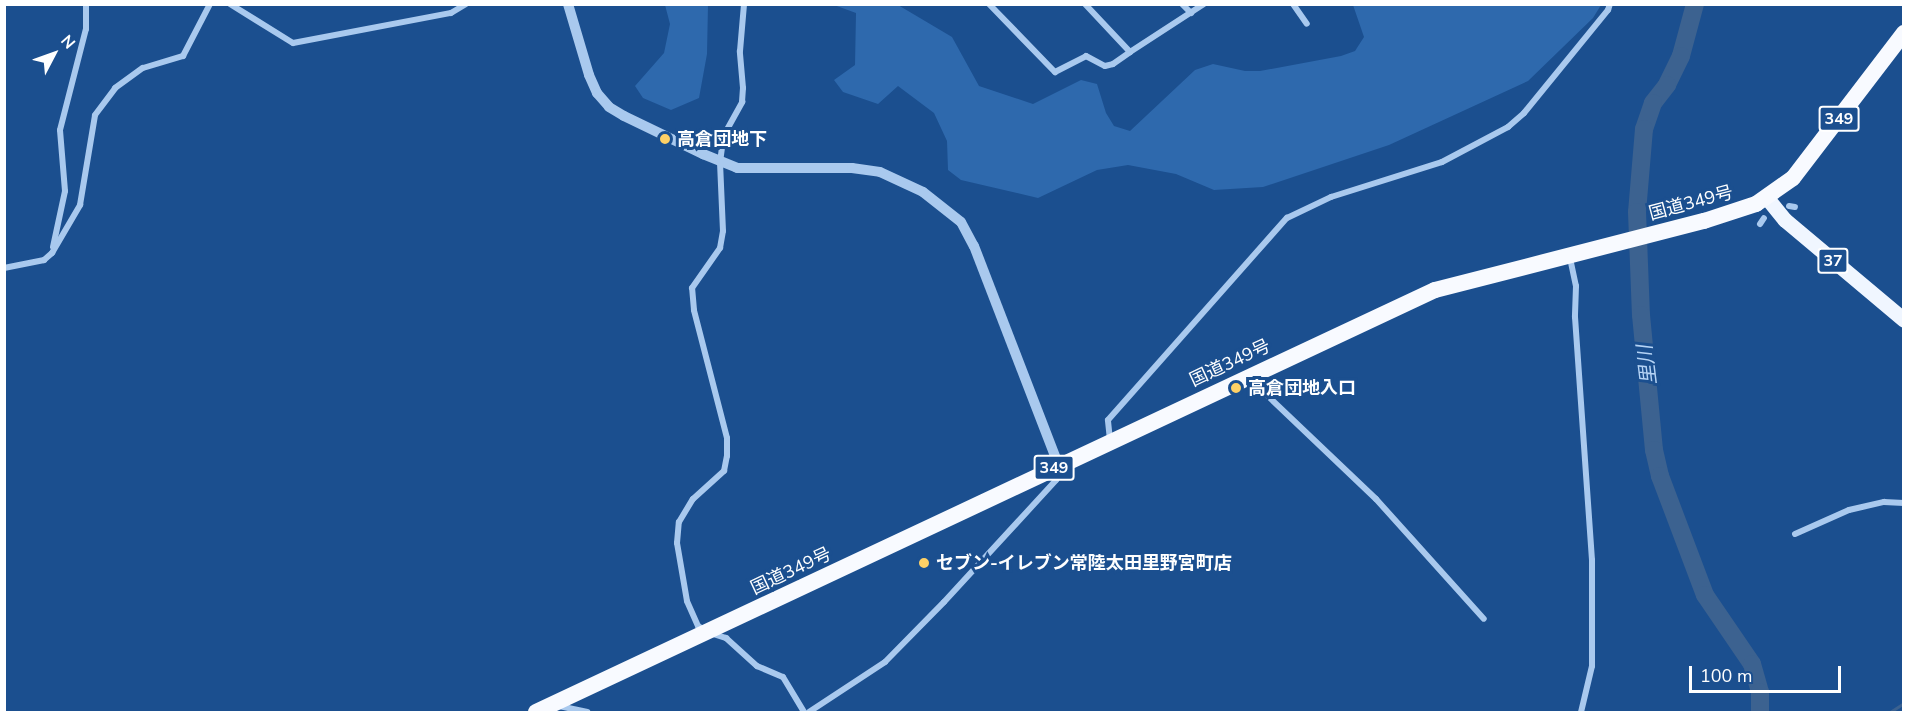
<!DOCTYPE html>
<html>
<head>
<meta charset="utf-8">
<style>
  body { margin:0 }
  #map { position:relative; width:1908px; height:717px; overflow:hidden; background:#1b4f8f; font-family:"Nunito Sans","Noto Sans JP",sans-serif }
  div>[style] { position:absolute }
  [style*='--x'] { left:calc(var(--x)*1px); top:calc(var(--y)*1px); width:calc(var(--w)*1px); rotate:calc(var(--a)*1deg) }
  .green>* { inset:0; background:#2e69ad }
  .stream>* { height:3px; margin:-1.5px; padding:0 1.5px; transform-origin:1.5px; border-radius:1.5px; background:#3c6290 }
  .river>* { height:18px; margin:-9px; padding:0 9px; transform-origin:9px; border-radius:9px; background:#3c6290 }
  .minor>* { height:6px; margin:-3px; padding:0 3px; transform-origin:3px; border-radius:3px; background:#a9c9ee }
  .tertiary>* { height:10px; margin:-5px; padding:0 5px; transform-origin:5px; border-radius:5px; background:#a9c9ee }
  .primary>* { height:15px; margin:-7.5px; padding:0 7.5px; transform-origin:7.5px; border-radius:7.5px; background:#f0f6ff }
  .trunk>* { height:16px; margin:-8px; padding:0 8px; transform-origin:8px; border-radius:8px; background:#f8faff }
  .dots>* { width:16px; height:16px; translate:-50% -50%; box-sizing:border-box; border:3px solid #1b4f8f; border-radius:50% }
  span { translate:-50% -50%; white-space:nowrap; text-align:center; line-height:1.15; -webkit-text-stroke:6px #1b4f8f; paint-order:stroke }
  .shield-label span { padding:2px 4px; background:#1b4f8f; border:2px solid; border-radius:4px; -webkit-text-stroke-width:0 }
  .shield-label { font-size:16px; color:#fff; font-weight:700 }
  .poi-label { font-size:18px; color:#fff; font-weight:700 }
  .left { translate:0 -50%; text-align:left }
  .street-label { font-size:18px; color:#fff }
  .water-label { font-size:20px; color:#b5d3f5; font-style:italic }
  .frame { position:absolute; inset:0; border:6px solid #fff; pointer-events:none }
  .north { position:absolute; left:24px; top:24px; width:60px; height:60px; -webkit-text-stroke:4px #1b4f8f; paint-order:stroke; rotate:49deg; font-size:16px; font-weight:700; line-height:24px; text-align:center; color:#fff }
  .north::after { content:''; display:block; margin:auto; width:21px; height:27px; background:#fff; clip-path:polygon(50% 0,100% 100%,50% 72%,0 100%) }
  .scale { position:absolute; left:1689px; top:666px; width:152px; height:27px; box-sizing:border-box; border:3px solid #fff; border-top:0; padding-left:8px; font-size:18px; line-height:21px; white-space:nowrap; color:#fff; -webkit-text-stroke:4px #1b4f8f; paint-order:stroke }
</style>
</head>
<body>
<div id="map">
  <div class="green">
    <div style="clip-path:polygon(665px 5px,708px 5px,707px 54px,699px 98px,671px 110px,643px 98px,635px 86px,664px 53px,670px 24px)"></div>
    <div style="clip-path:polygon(834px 5px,898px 5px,952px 37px,979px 86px,1033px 104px,1081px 80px,1097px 84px,1106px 113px,1114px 126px,1130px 131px,1195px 70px,1213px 64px,1245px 71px,1260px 71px,1341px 56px,1355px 51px,1364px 37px,1353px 5px,1601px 5px,1593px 18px,1528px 81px,1389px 145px,1263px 187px,1214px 190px,1176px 174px,1128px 165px,1097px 170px,1038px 198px,961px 180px,948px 170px,947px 141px,934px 113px,898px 86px,878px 104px,843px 92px,834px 80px,855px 65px,856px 13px)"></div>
  </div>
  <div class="stream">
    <div style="--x:1760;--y:712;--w:36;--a:0"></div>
    <div style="--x:1890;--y:712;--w:17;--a:-33"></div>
  </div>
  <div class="river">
    <div style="--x:1695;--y:4;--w:54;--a:105.1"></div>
    <div style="--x:1681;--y:56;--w:32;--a:116"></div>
    <div style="--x:1667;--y:85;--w:23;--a:128"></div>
    <div style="--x:1653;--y:103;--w:28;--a:109"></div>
    <div style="--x:1644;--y:129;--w:83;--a:94.8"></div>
    <div style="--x:1637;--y:212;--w:103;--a:87.8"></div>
    <div style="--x:1641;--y:315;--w:136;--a:84.5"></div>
    <div style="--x:1654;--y:450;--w:27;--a:77"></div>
    <div style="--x:1660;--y:476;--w:127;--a:69.3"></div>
    <div style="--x:1705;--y:595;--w:83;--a:55.7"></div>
    <div style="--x:1752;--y:664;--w:29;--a:74"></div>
    <div style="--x:1760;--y:692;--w:20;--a:90"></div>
  </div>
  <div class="minor">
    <div style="--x:230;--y:4;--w:74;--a:31.8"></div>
    <div style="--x:293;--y:43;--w:161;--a:-10.8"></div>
    <div style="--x:451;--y:13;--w:17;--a:-31"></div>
    <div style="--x:989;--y:4;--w:95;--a:45.9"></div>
    <div style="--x:1055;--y:72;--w:35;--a:-27"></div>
    <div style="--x:1086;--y:56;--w:21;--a:28"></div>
    <div style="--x:1105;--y:66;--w:8;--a:-14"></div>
    <div style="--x:1113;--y:64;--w:21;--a:-35"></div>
    <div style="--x:1085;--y:4;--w:66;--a:46.8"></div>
    <div style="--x:1130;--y:52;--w:88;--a:-33"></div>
    <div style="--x:1182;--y:4;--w:13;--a:45"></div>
    <div style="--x:1293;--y:4;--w:24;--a:55"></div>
    <div style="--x:1789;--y:206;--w:6;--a:9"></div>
    <div style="--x:1760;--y:224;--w:7;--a:-56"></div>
    <div style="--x:53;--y:247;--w:57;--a:-77.9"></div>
    <div style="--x:65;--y:191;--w:61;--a:-94.7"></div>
    <div style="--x:60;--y:130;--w:104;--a:-75.6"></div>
    <div style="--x:86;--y:29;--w:25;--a:-90"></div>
    <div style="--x:1570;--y:258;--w:29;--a:78"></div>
    <div style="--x:1576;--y:286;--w:31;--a:92"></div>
    <div style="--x:1575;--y:317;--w:244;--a:86"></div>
    <div style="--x:1592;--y:560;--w:106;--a:90"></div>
    <div style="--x:1592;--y:666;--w:47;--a:103.4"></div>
    <div style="--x:4;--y:268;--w:41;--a:-11.3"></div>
    <div style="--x:44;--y:260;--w:11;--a:-41"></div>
    <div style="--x:52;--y:253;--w:56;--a:-59.7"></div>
    <div style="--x:80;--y:205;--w:91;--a:-80.5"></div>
    <div style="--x:95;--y:115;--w:34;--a:-53"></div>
    <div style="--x:115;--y:88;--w:34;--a:-36"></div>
    <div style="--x:143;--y:68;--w:42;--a:-16.7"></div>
    <div style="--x:183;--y:56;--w:59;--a:-62.6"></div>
    <div style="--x:1250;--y:379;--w:174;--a:43.6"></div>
    <div style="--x:1376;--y:499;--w:161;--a:48"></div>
    <div style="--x:1110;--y:440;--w:20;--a:-96"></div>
    <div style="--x:1108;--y:420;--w:270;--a:-48.5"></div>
    <div style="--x:1287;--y:218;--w:49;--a:-25.5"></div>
    <div style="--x:1331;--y:197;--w:116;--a:-17.5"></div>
    <div style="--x:1442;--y:162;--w:75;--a:-27.9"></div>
    <div style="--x:1508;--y:127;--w:21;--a:-41"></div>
    <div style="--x:1524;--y:113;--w:133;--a:-50.8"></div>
    <div style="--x:1608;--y:10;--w:6;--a:-72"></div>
    <div style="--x:1795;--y:534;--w:59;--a:-24"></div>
    <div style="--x:1849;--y:510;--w:36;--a:-13"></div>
    <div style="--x:1884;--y:502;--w:20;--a:3"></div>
    <div style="--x:704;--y:630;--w:7;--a:-146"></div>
    <div style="--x:698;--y:626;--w:27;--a:-114"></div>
    <div style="--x:687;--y:601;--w:59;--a:-99.8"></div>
    <div style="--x:677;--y:543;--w:21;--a:-85"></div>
    <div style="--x:679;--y:522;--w:27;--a:-59"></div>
    <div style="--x:693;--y:499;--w:42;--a:-42.1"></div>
    <div style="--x:724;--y:471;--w:15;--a:-79"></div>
    <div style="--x:727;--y:456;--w:18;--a:-90"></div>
    <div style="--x:727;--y:438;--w:132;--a:-104.5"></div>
    <div style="--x:694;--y:310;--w:22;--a:-95"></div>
    <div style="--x:692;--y:288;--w:49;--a:-55"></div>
    <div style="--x:720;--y:248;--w:17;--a:-80"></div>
    <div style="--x:723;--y:231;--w:69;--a:-92.5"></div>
    <div style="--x:720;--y:162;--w:27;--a:-82"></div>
    <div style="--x:724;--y:135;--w:38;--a:-61"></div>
    <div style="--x:742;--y:102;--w:14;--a:-86"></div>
    <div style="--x:743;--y:88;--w:37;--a:-95"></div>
    <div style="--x:740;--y:51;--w:47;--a:-85.1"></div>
    <div style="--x:713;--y:634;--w:14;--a:17"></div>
    <div style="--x:726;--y:638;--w:42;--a:42.1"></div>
    <div style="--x:757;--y:666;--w:28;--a:23"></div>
    <div style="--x:783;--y:677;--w:41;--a:59"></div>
    <div style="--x:559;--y:706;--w:29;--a:12"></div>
    <div style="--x:809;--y:712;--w:91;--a:-33.3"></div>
    <div style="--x:885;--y:662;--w:84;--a:-45.5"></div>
    <div style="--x:944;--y:602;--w:166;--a:-47.4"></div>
    <div style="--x:1056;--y:480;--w:11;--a:-75"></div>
  </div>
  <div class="tertiary">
    <div style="--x:568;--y:4;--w:74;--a:73.5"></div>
    <div style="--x:589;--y:75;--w:20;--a:66"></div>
    <div style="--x:597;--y:93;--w:18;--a:49"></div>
    <div style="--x:609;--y:107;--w:17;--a:31"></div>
    <div style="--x:624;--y:116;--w:88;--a:25.7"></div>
    <div style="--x:703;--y:154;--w:37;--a:22"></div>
    <div style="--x:737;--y:168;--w:115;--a:0"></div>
    <div style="--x:852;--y:168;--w:28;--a:8"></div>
    <div style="--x:880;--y:172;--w:47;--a:24.9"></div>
    <div style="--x:923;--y:192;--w:48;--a:38.3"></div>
    <div style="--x:961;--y:222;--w:27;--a:62"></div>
    <div style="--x:974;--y:246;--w:236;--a:68.9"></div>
  </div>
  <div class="primary">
    <div style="--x:1767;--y:198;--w:28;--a:51"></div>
    <div style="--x:1785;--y:220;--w:155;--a:40"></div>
  </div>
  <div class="trunk">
    <div style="--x:536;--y:712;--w:993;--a:-25.15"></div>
    <div style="--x:1435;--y:290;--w:278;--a:-14.4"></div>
    <div style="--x:1704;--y:221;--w:55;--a:-18.1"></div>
    <div style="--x:1756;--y:204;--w:45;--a:-35.1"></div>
    <div style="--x:1793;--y:178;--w:183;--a:-52.6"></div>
  </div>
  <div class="dots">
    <div style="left:665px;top:139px;background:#ffd166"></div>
    <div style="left:1236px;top:388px;background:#ffd166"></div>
    <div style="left:924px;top:563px;background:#ffd166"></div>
  </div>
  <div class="shield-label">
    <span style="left:1839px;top:119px">349</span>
    <span style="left:1833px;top:261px">37</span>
    <span style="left:1054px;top:468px">349</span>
  </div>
  <div class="poi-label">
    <span class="left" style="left:677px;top:139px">高倉団地下</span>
    <span class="left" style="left:1248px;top:388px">高倉団地入口</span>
    <span class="left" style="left:936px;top:563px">セブン-イレブン常陸太田里野宮町店</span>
  </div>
  <div class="street-label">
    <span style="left:1691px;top:203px;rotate:-15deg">国道349号</span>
    <span style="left:1230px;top:363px;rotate:-25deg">国道349号</span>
    <span style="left:791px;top:571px;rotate:-25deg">国道349号</span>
  </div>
  <div class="water-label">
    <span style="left:1647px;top:365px;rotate:-97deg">里川</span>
  </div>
  <div class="frame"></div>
  <div class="north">N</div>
  <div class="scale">100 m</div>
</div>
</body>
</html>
